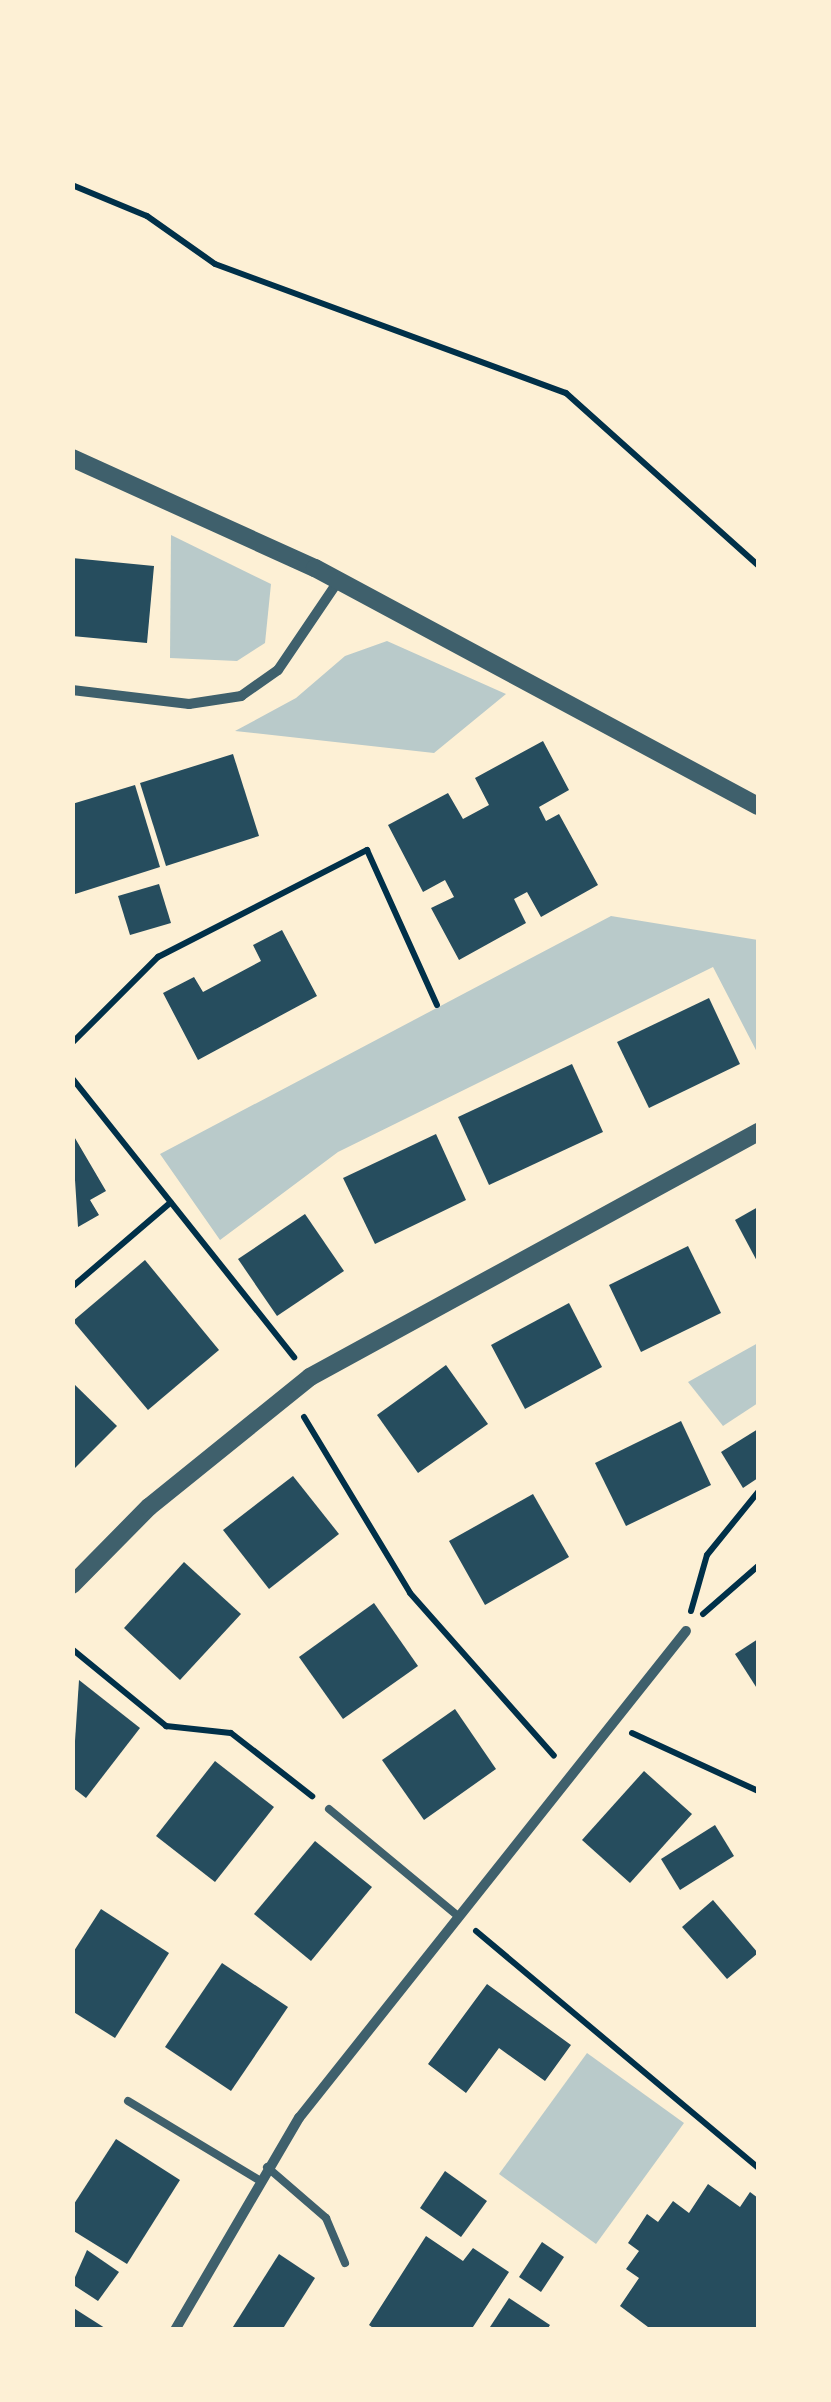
<!DOCTYPE html>
<html>
<head>
<meta charset="utf-8">
<style>
  body { margin:0 }
  #map { position:relative; width:831px; height:2402px; overflow:hidden; background:#fdf0d5; font-family:"Nunito Sans",sans-serif }
  div>[style] { position:absolute }
  [style*='--x'] { left:calc(var(--x)*1px); top:calc(var(--y)*1px); width:calc(var(--w)*1px); rotate:calc(var(--a)*1deg) }
  .green>* { inset:0; background:#b9caca }
  .building>* { inset:0; background:#264d5e }
  .path>* { height:6px; margin:-3px; padding:0 3px; transform-origin:3px; border-radius:3px; background:#003049 }
  .service>* { height:8px; margin:-4px; padding:0 4px; transform-origin:4px; border-radius:4px; background:#3f606c }
  .minor>* { height:10px; margin:-5px; padding:0 5px; transform-origin:5px; border-radius:5px; background:#3f606c }
  .tertiary>* { height:18px; margin:-9px; padding:0 9px; transform-origin:9px; border-radius:9px; background:#3f606c }
  span { translate:-50% -50%; white-space:nowrap; text-align:center; line-height:1.15; -webkit-text-stroke:8px #fdf0d5; paint-order:stroke }
  .frame { position:absolute; inset:0; border:75px solid #fdf0d5; pointer-events:none }
</style>
</head>
<body>
<div id="map">
  <div class="green">
    <div style="clip-path:polygon(171px 535px,271px 584px,265px 643px,237px 661px,170px 658px)"></div>
    <div style="clip-path:polygon(387px 641px,506px 694px,434px 753px,235px 731px,296px 698px,345px 656px)"></div>
    <div style="clip-path:polygon(611px 916px,758px 940px,758px 1054px,713px 967px,338px 1152px,220px 1240px,160px 1154px)"></div>
    <div style="clip-path:polygon(758px 1343px,758px 1403px,723px 1426px,688px 1382px)"></div>
    <div style="clip-path:polygon(587px 2053px,684px 2123px,596px 2244px,499px 2174px)"></div>
  </div>
  <div class="building">
    <div style="clip-path:polygon(72px 558px,154px 566px,147px 643px,72px 636px)"></div>
    <div style="clip-path:polygon(543px 741px,569px 790px,539px 807px,546px 821px,559px 814px,598px 885px,541px 917px,527px 892px,514px 899px,526px 923px,459px 960px,431px 908px,454px 897px,445px 880px,423px 892px,388px 825px,448px 793px,463px 819px,489px 805px,475px 778px)"></div>
    <div style="clip-path:polygon(233px 754px,259px 836px,166px 866px,140px 783px)"></div>
    <div style="clip-path:polygon(135px 785px,160px 867px,72px 895px,72px 804px)"></div>
    <div style="clip-path:polygon(159px 884px,171px 923px,130px 935px,118px 896px)"></div>
    <div style="clip-path:polygon(282px 930px,317px 996px,198px 1060px,163px 993px,194px 977px,203px 992px,261px 961px,253px 945px)"></div>
    <div style="clip-path:polygon(709px 998px,740px 1064px,649px 1108px,617px 1042px)"></div>
    <div style="clip-path:polygon(572px 1064px,603px 1132px,489px 1185px,458px 1117px)"></div>
    <div style="clip-path:polygon(72px 1133px,106px 1191px,90px 1200px,99px 1215px,78px 1227px)"></div>
    <div style="clip-path:polygon(436px 1134px,466px 1200px,375px 1244px,343px 1178px)"></div>
    <div style="clip-path:polygon(758px 1207px,758px 1263px,735px 1220px)"></div>
    <div style="clip-path:polygon(305px 1214px,344px 1271px,277px 1316px,238px 1259px)"></div>
    <div style="clip-path:polygon(688px 1246px,721px 1313px,641px 1352px,609px 1285px)"></div>
    <div style="clip-path:polygon(145px 1260px,219px 1350px,148px 1410px,73px 1321px)"></div>
    <div style="clip-path:polygon(569px 1303px,602px 1367px,525px 1409px,491px 1345px)"></div>
    <div style="clip-path:polygon(446px 1365px,488px 1424px,418px 1473px,377px 1415px)"></div>
    <div style="clip-path:polygon(72px 1382px,117px 1426px,72px 1471px)"></div>
    <div style="clip-path:polygon(681px 1421px,711px 1485px,626px 1526px,595px 1463px)"></div>
    <div style="clip-path:polygon(758px 1429px,758px 1478px,743px 1488px,721px 1452px)"></div>
    <div style="clip-path:polygon(293px 1476px,339px 1534px,269px 1589px,223px 1530px)"></div>
    <div style="clip-path:polygon(533px 1494px,569px 1557px,485px 1605px,449px 1541px)"></div>
    <div style="clip-path:polygon(184px 1562px,241px 1614px,180px 1680px,124px 1628px)"></div>
    <div style="clip-path:polygon(374px 1603px,418px 1666px,343px 1719px,299px 1657px)"></div>
    <div style="clip-path:polygon(758px 1639px,758px 1690px,735px 1654px)"></div>
    <div style="clip-path:polygon(79px 1680px,140px 1728px,86px 1798px,72px 1787px)"></div>
    <div style="clip-path:polygon(455px 1709px,496px 1769px,424px 1820px,382px 1760px)"></div>
    <div style="clip-path:polygon(215px 1761px,274px 1807px,215px 1882px,156px 1836px)"></div>
    <div style="clip-path:polygon(644px 1771px,692px 1814px,630px 1883px,582px 1840px)"></div>
    <div style="clip-path:polygon(715px 1825px,734px 1856px,680px 1890px,661px 1859px)"></div>
    <div style="clip-path:polygon(315px 1841px,372px 1887px,311px 1961px,254px 1914px)"></div>
    <div style="clip-path:polygon(713px 1900px,758px 1953px,727px 1979px,682px 1927px)"></div>
    <div style="clip-path:polygon(101px 1909px,169px 1953px,115px 2038px,72px 2011px,72px 1954px)"></div>
    <div style="clip-path:polygon(222px 1963px,288px 2007px,231px 2091px,165px 2047px)"></div>
    <div style="clip-path:polygon(487px 1984px,571px 2045px,545px 2081px,499px 2048px,466px 2093px,428px 2064px)"></div>
    <div style="clip-path:polygon(116px 2139px,180px 2180px,127px 2264px,72px 2230px,72px 2207px)"></div>
    <div style="clip-path:polygon(445px 2171px,487px 2201px,461px 2237px,420px 2208px)"></div>
    <div style="clip-path:polygon(708px 2184px,740px 2207px,750px 2192px,758px 2198px,758px 2330px,652px 2330px,620px 2306px,639px 2278px,626px 2269px,639px 2251px,628px 2243px,647px 2214px,658px 2222px,673px 2201px,689px 2213px)"></div>
    <div style="clip-path:polygon(426px 2236px,463px 2261px,473px 2248px,509px 2272px,471px 2330px,376px 2330px,369px 2325px)"></div>
    <div style="clip-path:polygon(542px 2242px,564px 2257px,541px 2292px,519px 2277px)"></div>
    <div style="clip-path:polygon(87px 2250px,119px 2272px,98px 2301px,72px 2284px)"></div>
    <div style="clip-path:polygon(279px 2254px,315px 2278px,282px 2330px,231px 2330px)"></div>
    <div style="clip-path:polygon(509px 2298px,550px 2325px,547px 2330px,488px 2330px)"></div>
    <div style="clip-path:polygon(72px 2307px,108px 2330px,72px 2330px)"></div>
  </div>
  <div class="path">
    <div style="--x:72;--y:185;--w:81;--a:22.5"></div>
    <div style="--x:147;--y:216;--w:83;--a:35.2"></div>
    <div style="--x:215;--y:264;--w:374;--a:20.2"></div>
    <div style="--x:566;--y:393;--w:258;--a:41.9"></div>
    <div style="--x:72;--y:1043;--w:122;--a:-45"></div>
    <div style="--x:158;--y:957;--w:235;--a:-27.1"></div>
    <div style="--x:367;--y:850;--w:170;--a:65.7"></div>
    <div style="--x:72;--y:1078;--w:357;--a:51.5"></div>
    <div style="--x:72;--y:1287;--w:130;--a:-40.6"></div>
    <div style="--x:304;--y:1417;--w:205;--a:58.9"></div>
    <div style="--x:410;--y:1593;--w:217;--a:48.5"></div>
    <div style="--x:691;--y:1611;--w:58;--a:-74.1"></div>
    <div style="--x:707;--y:1555;--w:81;--a:-51"></div>
    <div style="--x:703;--y:1614;--w:73;--a:-41.1"></div>
    <div style="--x:72;--y:1649;--w:122;--a:39.3"></div>
    <div style="--x:166;--y:1726;--w:65;--a:6.1"></div>
    <div style="--x:231;--y:1733;--w:103;--a:37.9"></div>
    <div style="--x:632;--y:1733;--w:139;--a:24.7"></div>
    <div style="--x:476;--y:1931;--w:368;--a:40"></div>
  </div>
  <div class="service">
    <div style="--x:329;--y:1809;--w:169;--a:39.7"></div>
    <div style="--x:128;--y:2101;--w:153;--a:31.1"></div>
    <div style="--x:267;--y:2167;--w:78;--a:40.8"></div>
    <div style="--x:326;--y:2218;--w:49;--a:67.1"></div>
  </div>
  <div class="minor">
    <div style="--x:72;--y:690;--w:118;--a:6.8"></div>
    <div style="--x:189;--y:704;--w:53;--a:-8.7"></div>
    <div style="--x:241;--y:696;--w:45;--a:-35.1"></div>
    <div style="--x:278;--y:670;--w:109;--a:-55.9"></div>
    <div style="--x:175;--y:2330;--w:246;--a:-59.7"></div>
    <div style="--x:299;--y:2118;--w:622;--a:-51.53"></div>
  </div>
  <div class="tertiary">
    <div style="--x:72;--y:458;--w:267;--a:24.4"></div>
    <div style="--x:315;--y:568;--w:503;--a:28.25"></div>
    <div style="--x:72;--y:1585;--w:110;--a:-45.4"></div>
    <div style="--x:149;--y:1507;--w:207;--a:-38.9"></div>
    <div style="--x:310;--y:1377;--w:511;--a:-28.67"></div>
  </div>
  <div class="frame"></div>
</div>
</body>
</html>
